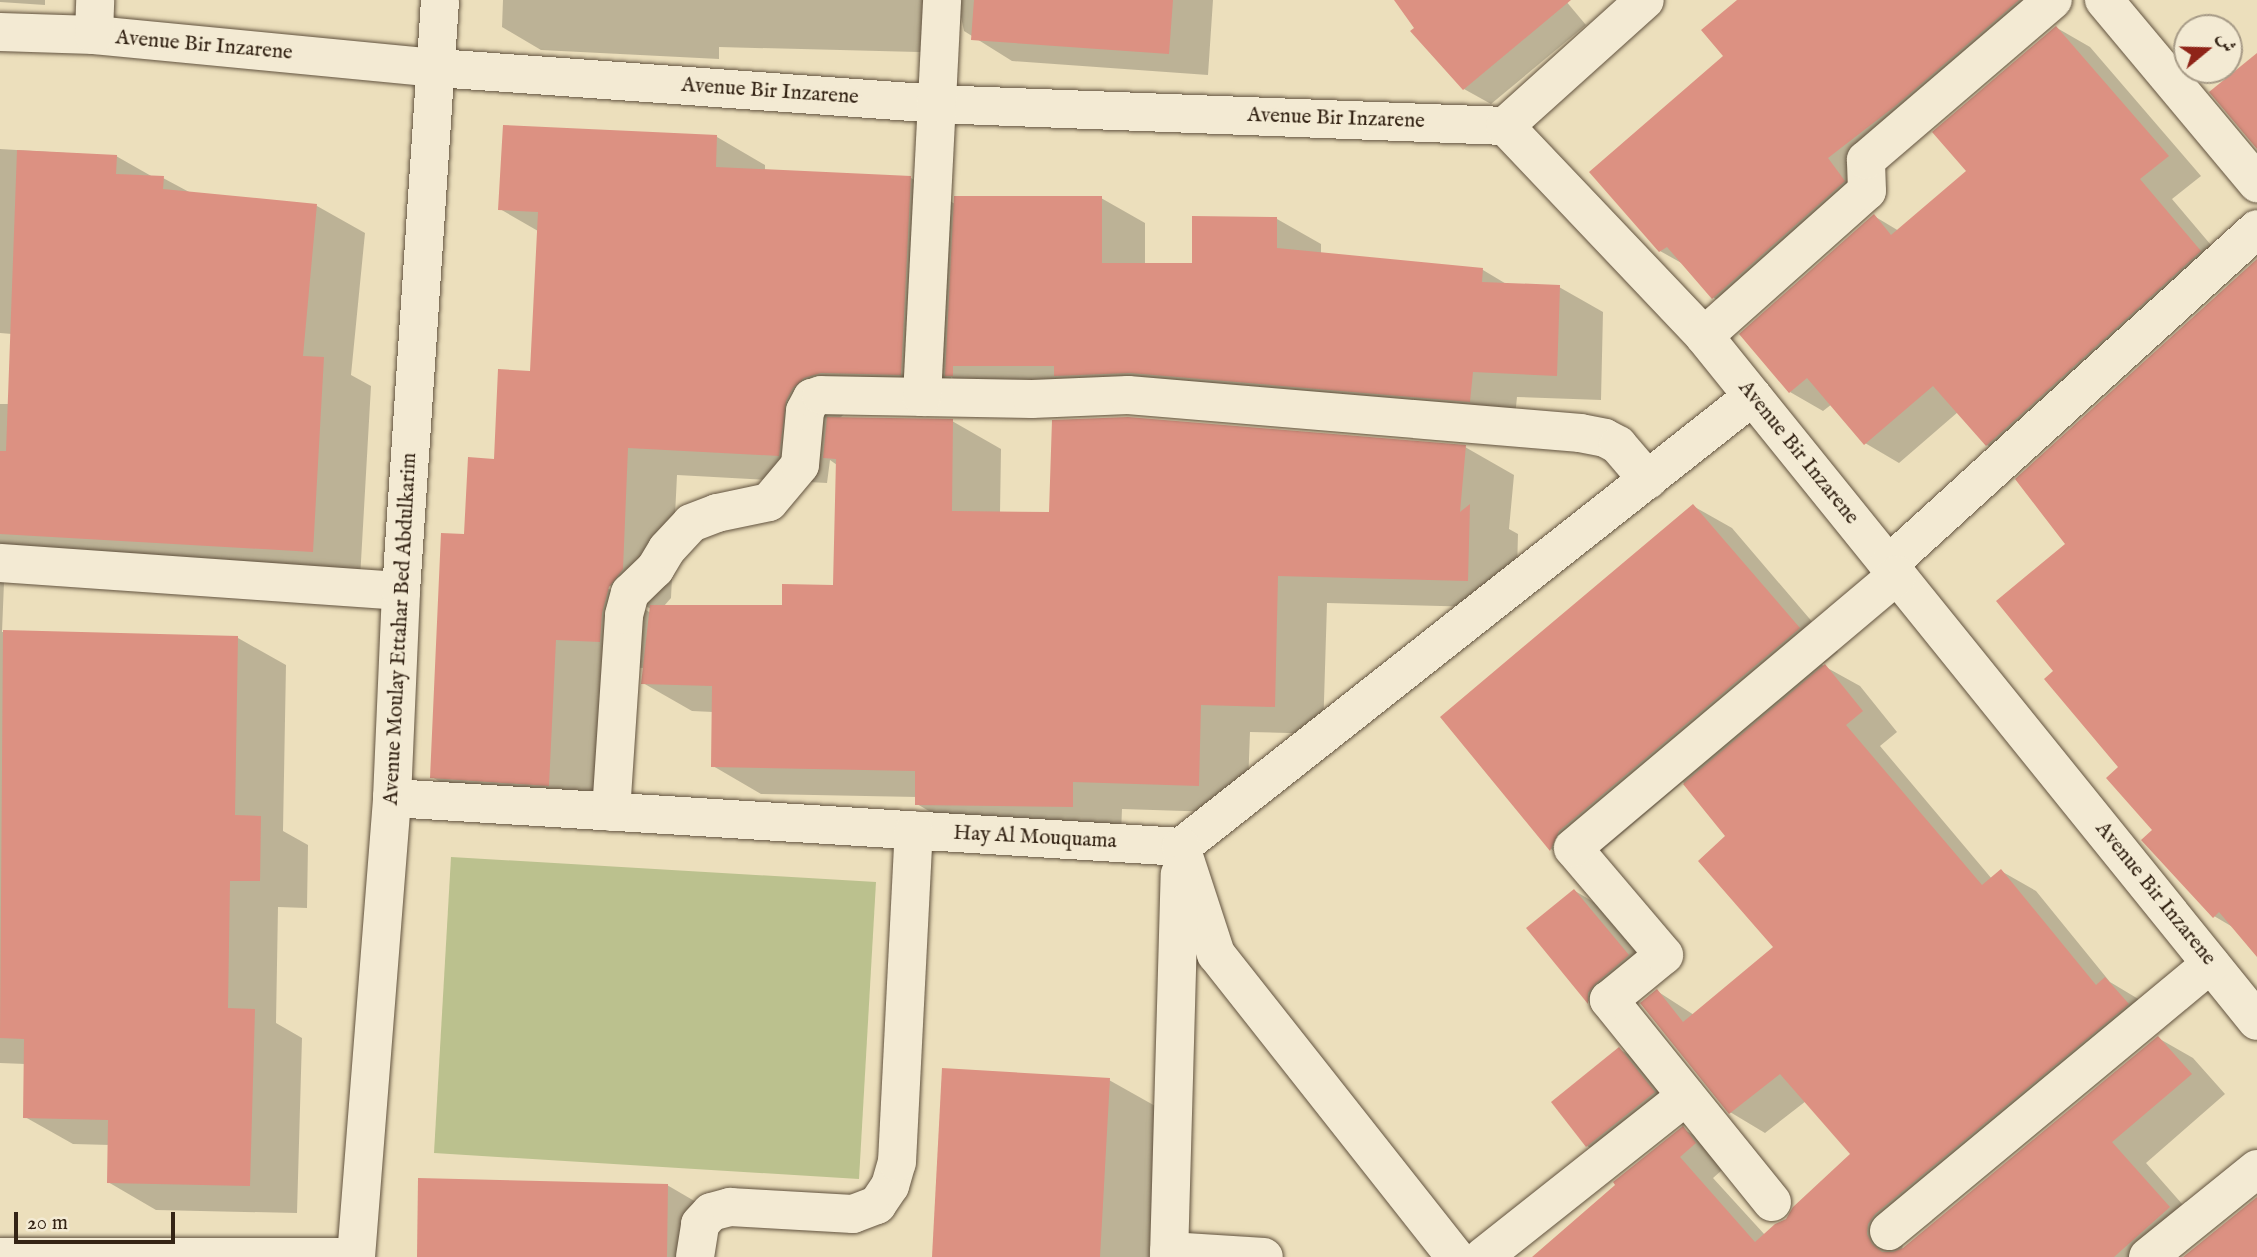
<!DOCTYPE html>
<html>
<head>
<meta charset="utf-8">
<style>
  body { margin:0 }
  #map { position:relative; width:2257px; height:1257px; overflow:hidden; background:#ecdfbc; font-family:"IM FELL English",Amiri,serif }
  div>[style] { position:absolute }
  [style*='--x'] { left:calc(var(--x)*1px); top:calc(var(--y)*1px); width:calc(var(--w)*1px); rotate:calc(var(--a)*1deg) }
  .green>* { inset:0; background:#bbc18e }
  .shadow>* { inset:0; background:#0003 }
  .building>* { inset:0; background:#dc9182 }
  .roads { filter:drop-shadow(0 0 2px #62533f) drop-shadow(0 0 2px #62533f) }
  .street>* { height:38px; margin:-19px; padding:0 19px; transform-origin:19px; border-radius:19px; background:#f3ead3 }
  span { translate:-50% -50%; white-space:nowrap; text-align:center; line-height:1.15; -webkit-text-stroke:5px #f3ead3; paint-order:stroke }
  .street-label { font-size:21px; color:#342415 }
  .north { position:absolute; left:2173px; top:14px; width:70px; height:70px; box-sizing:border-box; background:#f3ead3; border:2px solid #a79b87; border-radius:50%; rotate:71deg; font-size:19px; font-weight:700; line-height:28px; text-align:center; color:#342415 }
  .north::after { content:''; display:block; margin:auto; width:24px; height:32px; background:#8f2418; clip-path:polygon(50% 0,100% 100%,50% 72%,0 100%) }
  .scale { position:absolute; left:14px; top:1212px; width:161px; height:32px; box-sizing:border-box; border:4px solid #342415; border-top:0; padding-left:9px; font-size:21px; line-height:24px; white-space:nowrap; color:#342415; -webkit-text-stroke:5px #f3ead3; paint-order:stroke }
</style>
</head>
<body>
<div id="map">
  <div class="green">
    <div style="clip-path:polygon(451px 857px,876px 882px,859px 1179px,434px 1153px)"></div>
  </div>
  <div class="shadow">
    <div style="clip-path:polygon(0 0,45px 0,45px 5px,0 2px)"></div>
    <div style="clip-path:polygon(503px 0,1213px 0,1208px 75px,1012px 61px,964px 31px,961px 17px,957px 53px,719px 47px,719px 59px,541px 50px,502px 27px)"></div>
    <div style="clip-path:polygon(1396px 0,1565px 0,1586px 25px,1491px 104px,1464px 89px)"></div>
    <div style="clip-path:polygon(1740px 0,2054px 0,1924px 124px,1743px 315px,1714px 298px,1685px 265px,1660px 251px,1725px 56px)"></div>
    <div style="clip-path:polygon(2057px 28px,2090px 47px,2201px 176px,2172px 199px,2233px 271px,2021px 464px,1987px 445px,1958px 412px,1899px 463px,1865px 443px,1832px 404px,1823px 411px,1790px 392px,1874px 216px,1899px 231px,1968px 171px)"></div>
    <div style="clip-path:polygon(evenodd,717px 137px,765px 165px,765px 171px,911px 178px,955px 204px,1101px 198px,1145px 223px,1145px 265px,1193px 265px,1277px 219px,1321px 244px,1321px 254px,1483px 270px,1508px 285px,1559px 287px,1603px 312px,1601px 400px,1517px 397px,1514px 426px,991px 400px,951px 377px,949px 402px,853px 405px,839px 419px,952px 421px,1001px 449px,1000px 513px,1050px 514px,1465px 447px,1514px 475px,1509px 529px,1518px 534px,1516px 608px,1327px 603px,1323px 734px,1250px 732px,1247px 813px,1122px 809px,1121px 834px,965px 832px,917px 804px,917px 797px,761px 794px,713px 766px,713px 712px,692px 711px,643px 683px,645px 668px,604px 667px,598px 813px,480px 806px,432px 777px,466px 536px,532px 373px,538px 231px,500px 209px,717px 137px,830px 460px,837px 465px,835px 586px,784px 607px,664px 606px,671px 598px,677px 475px,827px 483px,830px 460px,717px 137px,602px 581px,651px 609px,651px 613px,600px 584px,602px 581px)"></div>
    <div style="clip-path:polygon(0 149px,116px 156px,153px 177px,163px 178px,191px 193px,317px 206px,365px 233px,351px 375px,371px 386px,360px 579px,5px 558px,2px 632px,238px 638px,286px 665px,283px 831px,308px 845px,307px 908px,278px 907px,276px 1023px,302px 1038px,297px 1213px,156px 1210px,108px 1182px,110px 1145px,73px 1144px,25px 1117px,25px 1064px,0 1063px,0 404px,9px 404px,12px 334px,0 333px)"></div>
    <div style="clip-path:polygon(2257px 264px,2257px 953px,2236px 929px,2214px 916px,2154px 830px,2120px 767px,2056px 671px,2067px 544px)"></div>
    <div style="clip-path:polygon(1693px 506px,1732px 528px,1838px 652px,1822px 665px,1860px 686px,1897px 732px,1880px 746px,1992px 879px,2001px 871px,2036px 891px,2110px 982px,2140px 1000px,1903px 1243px,1902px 1251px,2158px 1038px,2193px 1058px,2225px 1094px,2146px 1163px,2205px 1230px,2175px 1257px,1535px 1257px,1683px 1129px,1718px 1149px,1730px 1163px,1713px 1178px,1765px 1235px,1787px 1220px,1852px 1154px,1806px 1101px,1765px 1133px,1730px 1112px,1657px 991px,1694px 1015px,1775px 948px,1728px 837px,1683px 782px,1598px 854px,1590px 872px,1551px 849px,1443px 718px)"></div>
    <div style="clip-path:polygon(1575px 891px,1602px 907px,1655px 972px,1615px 1018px,1589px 1002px,1528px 928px)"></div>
    <div style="clip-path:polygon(1619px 1049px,1647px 1065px,1682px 1109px,1615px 1162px,1587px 1146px)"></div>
    <div style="clip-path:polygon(1109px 1080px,1157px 1107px,1149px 1257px,933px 1257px)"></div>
    <div style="clip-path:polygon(667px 1185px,715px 1213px,714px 1257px,419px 1257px)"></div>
  </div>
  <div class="building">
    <div style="clip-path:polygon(974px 0,1173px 0,1169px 54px,971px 40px)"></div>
    <div style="clip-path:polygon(1394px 0,1571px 0,1463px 90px,1410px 31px,1414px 28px)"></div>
    <div style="clip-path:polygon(1737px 0,2019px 0,1894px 107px,1828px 158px,1845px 181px,1712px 299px,1667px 247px,1659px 252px,1589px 172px,1723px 56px,1701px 30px)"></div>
    <div style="clip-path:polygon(2056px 26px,2169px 156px,2140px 179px,2201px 251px,1986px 446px,1933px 386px,1864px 445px,1807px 378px,1789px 393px,1739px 334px,1874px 214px,1891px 235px,1966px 171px,1932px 132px)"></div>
    <div style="clip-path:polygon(2257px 53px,2257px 149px,2209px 92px)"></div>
    <div style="clip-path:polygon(503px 125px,717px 135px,716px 167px,911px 176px,901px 375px,821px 373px,804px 378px,793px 388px,786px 401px,779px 456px,628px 448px,623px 569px,609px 587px,602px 613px,600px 642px,556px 640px,549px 786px,430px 778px,441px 533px,464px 534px,468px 457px,494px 459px,498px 369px,530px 371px,538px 212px,498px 210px)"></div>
    <div style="clip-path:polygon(17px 150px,117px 155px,116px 174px,164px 176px,163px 189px,317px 204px,303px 356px,324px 357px,313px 552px,0 534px,0 451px,6px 451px)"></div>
    <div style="clip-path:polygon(954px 196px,1102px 196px,1102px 263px,1192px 263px,1192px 216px,1277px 217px,1277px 248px,1483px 268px,1482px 282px,1560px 285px,1557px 376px,1473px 372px,1470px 402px,1130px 373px,1054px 376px,1054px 366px,953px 366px,953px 376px,945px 376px)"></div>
    <div style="clip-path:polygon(2257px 259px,2257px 957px,2219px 912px,2213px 918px,2141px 840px,2152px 830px,2106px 778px,2118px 767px,2044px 679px,2053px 671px,1996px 601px,2065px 544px,2015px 479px)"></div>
    <div style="clip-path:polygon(827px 417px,953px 419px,952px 511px,1049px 512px,1052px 420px,1128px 417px,1466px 445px,1460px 512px,1470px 504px,1468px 581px,1278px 576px,1275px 707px,1201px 705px,1199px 786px,1073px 782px,1073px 807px,915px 805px,915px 771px,711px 767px,712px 686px,641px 684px,650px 605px,782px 605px,782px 584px,833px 585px,836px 459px,823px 458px)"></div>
    <div style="clip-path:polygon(1693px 504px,1800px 628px,1559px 831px,1550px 851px,1440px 717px)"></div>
    <div style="clip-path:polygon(3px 630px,238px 636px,235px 815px,261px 816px,260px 881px,230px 881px,228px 1008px,255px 1009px,250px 1186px,107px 1183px,108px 1120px,23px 1118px,24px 1039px,0 1038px)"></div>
    <div style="clip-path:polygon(1825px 664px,1863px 711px,1846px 725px,1982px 885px,2001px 869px,2096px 985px,2105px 977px,2129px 1004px,1875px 1214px,1868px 1224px,1867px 1234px,1872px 1244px,1882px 1252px,1893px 1252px,1903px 1248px,2158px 1036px,2192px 1074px,2112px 1142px,2170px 1207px,2114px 1257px,1532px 1257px,1615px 1185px,1613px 1182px,1683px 1126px,1696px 1143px,1680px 1157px,1755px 1242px,1775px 1224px,1786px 1219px,1793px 1207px,1850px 1154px,1780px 1074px,1729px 1114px,1640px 1003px,1657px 989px,1683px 1022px,1773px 947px,1698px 861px,1725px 836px,1683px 784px)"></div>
    <div style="clip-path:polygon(1574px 889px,1629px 955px,1595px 984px,1588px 993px,1588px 1004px,1526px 928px)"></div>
    <div style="clip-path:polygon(1619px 1047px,1655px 1092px,1586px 1147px,1551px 1102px)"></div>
    <div style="clip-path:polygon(942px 1068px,1110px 1078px,1100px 1257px,932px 1257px)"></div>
    <div style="clip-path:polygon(418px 1178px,668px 1184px,667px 1257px,417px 1257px)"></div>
    <div style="clip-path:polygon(2257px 1197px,2257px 1257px,2183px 1257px)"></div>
  </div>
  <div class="roads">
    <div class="street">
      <div style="--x:2104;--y:0;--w:239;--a:50.1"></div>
      <div style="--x:0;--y:32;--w:94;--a:1.8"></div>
      <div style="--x:94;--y:35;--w:345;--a:5.5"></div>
      <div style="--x:437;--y:68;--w:499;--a:4.1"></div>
      <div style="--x:935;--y:104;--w:570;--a:2.21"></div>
      <div style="--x:1505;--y:126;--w:289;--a:46.5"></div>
      <div style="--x:1704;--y:336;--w:880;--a:51.09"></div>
      <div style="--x:94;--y:35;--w:35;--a:-88"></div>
      <div style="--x:1505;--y:126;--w:188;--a:-42"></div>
      <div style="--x:1704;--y:336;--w:218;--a:-41.7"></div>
      <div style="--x:1867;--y:191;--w:31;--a:-92"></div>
      <div style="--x:1866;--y:160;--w:246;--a:-40.6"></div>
      <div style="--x:922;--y:397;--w:110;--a:1"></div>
      <div style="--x:1032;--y:399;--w:96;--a:-2.4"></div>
      <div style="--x:1128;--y:395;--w:454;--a:4.8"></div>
      <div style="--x:1580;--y:433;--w:25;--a:11"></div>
      <div style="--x:1605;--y:438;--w:15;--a:28"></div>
      <div style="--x:1618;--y:445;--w:46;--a:49.4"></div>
      <div style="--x:0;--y:563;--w:402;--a:4"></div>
      <div style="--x:1888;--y:565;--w:499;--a:-42.3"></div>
      <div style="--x:392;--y:798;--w:791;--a:3.55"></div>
      <div style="--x:611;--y:812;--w:197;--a:-86.2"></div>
      <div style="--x:624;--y:615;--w:23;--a:-75"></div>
      <div style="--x:630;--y:593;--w:35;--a:-44"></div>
      <div style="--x:655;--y:569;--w:23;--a:-59"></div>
      <div style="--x:667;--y:549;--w:35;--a:-47"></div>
      <div style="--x:691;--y:523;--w:28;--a:-21"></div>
      <div style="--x:717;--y:513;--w:53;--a:-11.9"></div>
      <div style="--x:769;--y:502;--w:48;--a:-50"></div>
      <div style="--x:800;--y:465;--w:54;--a:-84.7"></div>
      <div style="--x:805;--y:411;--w:15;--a:-62"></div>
      <div style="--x:812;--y:398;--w:9;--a:-18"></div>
      <div style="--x:821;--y:395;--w:101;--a:1.1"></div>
      <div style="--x:922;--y:397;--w:398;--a:-87.1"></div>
      <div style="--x:1181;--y:847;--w:728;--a:-38.25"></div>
      <div style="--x:1181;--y:847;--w:113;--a:71.9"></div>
      <div style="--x:1216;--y:954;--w:386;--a:51.7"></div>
      <div style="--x:1772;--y:1202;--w:260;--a:-128.9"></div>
      <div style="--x:1609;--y:1000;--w:71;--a:-39.3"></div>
      <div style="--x:1664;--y:955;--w:140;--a:-130.4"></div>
      <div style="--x:1573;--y:848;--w:424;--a:-40.1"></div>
      <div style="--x:1889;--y:1231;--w:418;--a:-39.7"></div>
      <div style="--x:1169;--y:1251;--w:95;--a:3.6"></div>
      <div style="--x:0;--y:1257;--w:356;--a:0"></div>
      <div style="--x:356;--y:1257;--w:460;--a:-85.5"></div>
      <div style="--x:392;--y:798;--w:207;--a:-87.5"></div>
      <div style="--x:401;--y:591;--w:592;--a:-86.22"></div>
      <div style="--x:695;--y:1257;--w:33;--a:-81"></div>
      <div style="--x:700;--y:1224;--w:16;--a:-47"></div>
      <div style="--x:711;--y:1212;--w:20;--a:-15"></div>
      <div style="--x:730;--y:1207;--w:123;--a:3.3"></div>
      <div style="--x:853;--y:1214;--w:26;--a:-21"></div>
      <div style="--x:877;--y:1205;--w:23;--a:-56"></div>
      <div style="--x:890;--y:1186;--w:25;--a:-74"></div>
      <div style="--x:897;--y:1162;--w:332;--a:-87.1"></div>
      <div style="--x:1169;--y:1257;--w:383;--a:-88.4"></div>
      <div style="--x:1483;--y:1257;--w:259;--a:-38.4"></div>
      <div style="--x:2148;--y:1257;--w:140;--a:-38.9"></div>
    </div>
  </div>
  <div class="street-label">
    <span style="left:204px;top:46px;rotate:5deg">Avenue Bir Inzarene</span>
    <span style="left:770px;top:92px;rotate:4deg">Avenue Bir Inzarene</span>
    <span style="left:1336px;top:119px;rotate:2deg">Avenue Bir Inzarene</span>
    <span style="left:1798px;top:453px;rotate:51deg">Avenue Bir Inzarene</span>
    <span style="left:401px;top:629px;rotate:-87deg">Avenue Moulay Ettahar Bed Abdulkarim</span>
    <span style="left:1035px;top:838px;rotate:3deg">Hay Al Mouquama</span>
    <span style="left:2155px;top:894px;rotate:51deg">Avenue Bir Inzarene</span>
  </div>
  <div class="north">ش</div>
  <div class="scale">20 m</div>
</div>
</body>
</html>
